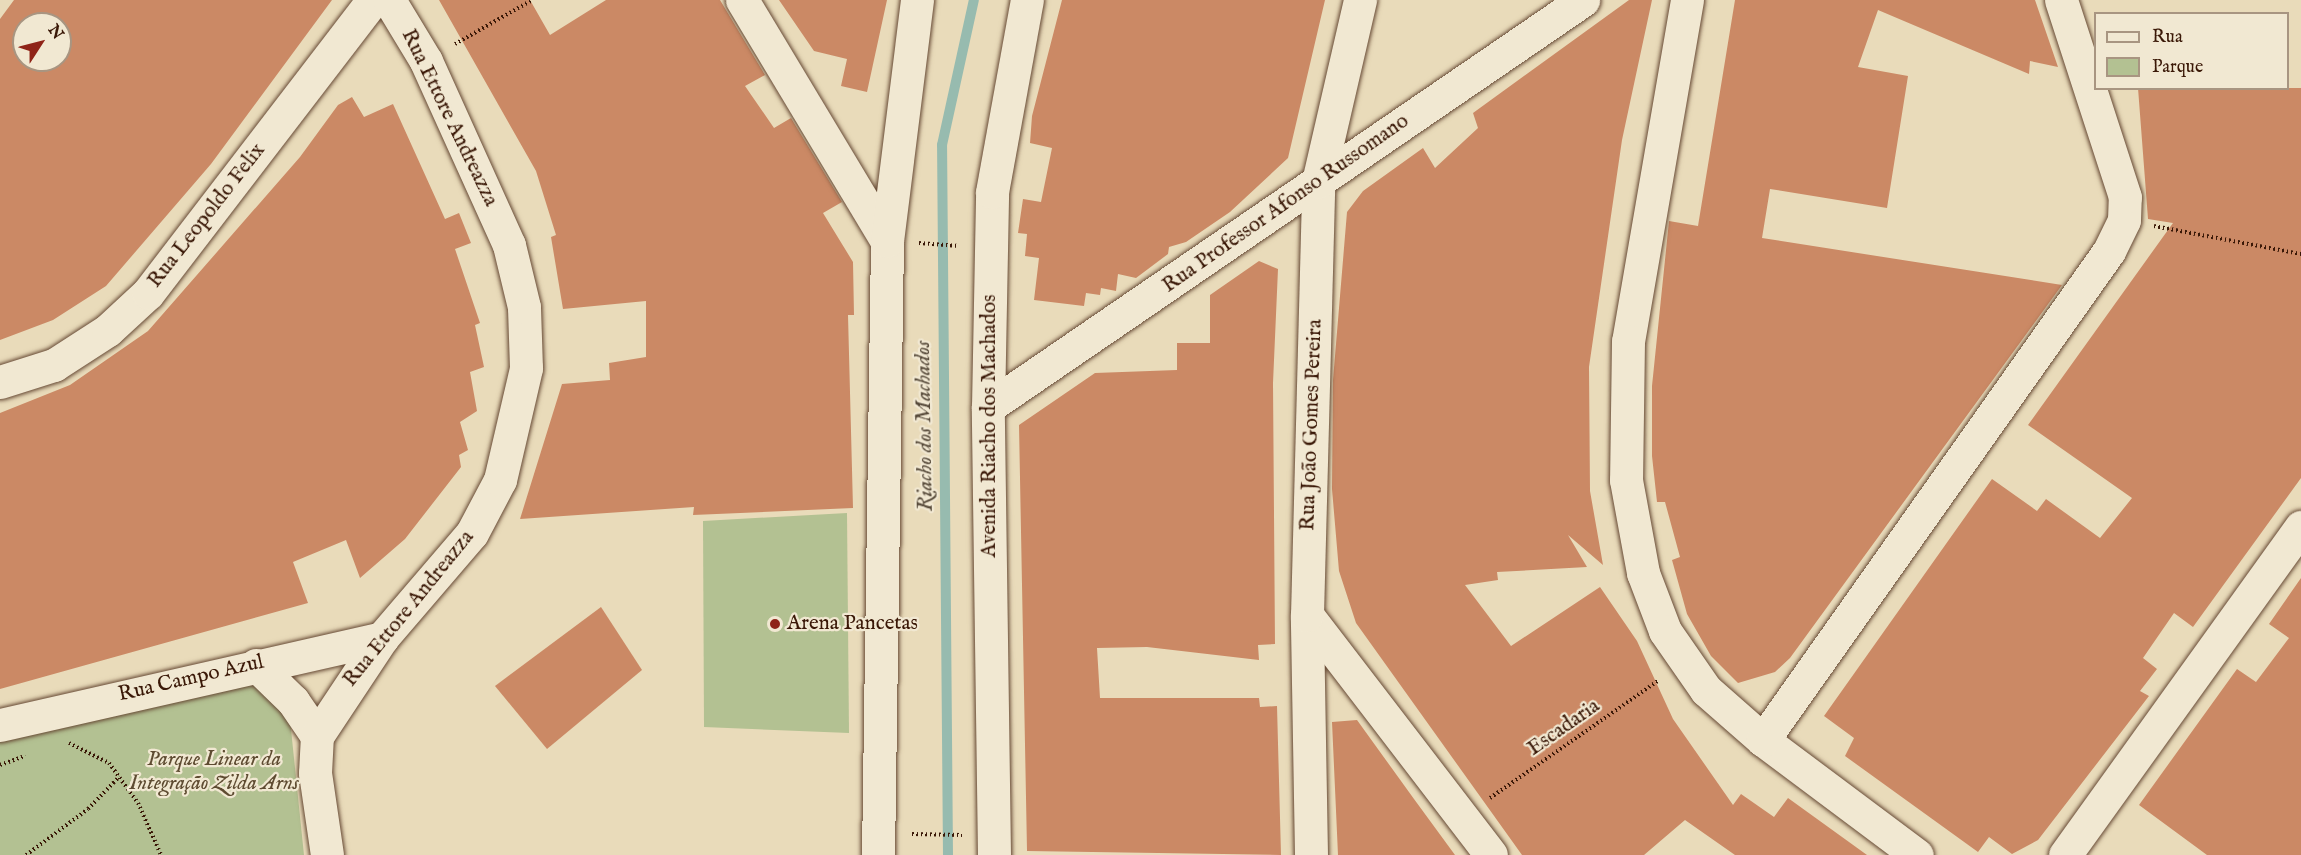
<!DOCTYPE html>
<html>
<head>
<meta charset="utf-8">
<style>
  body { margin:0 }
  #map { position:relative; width:2301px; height:855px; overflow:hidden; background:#e9dbba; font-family:"IM FELL English",serif }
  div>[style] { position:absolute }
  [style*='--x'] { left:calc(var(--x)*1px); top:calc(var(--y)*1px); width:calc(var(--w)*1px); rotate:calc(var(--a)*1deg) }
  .green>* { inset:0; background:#b3c192 }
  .stream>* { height:10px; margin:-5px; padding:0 5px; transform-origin:5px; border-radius:5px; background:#97bbaf }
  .building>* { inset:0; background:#cb8965 }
  .path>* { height:4px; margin-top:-2px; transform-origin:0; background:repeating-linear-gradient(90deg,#3a1807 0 1.5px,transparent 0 4.5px) }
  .roads { filter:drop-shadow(0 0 2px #664934) drop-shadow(0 0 2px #664934) }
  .street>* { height:33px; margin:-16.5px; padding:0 16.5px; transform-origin:16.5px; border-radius:16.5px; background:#f1e8d2 }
  .secondary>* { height:33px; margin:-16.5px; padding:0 16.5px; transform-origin:16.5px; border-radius:16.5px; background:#f1e8d2 }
  .dots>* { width:16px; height:16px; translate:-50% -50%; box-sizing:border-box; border:3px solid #f1e8d2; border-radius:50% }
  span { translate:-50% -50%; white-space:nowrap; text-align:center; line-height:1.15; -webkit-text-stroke:4.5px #f1e8d2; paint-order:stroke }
  .street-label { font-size:21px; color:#3a1807 }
  .poi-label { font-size:21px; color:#3a1807 }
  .left { translate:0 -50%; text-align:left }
  .park-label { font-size:21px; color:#5e4b31; font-style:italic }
  .water-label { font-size:22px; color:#564939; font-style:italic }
  .legend { position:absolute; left:2094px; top:12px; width:195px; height:78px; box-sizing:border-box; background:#f1e8d2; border:2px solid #a89581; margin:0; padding:8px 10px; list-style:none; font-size:18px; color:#3a1807 }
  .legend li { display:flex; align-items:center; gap:12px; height:30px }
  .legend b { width:30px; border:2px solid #a89581 }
  .north { position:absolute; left:12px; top:12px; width:60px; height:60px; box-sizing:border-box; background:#f1e8d2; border:2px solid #a89581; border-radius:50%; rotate:54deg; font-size:16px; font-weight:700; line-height:24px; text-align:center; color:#3a1807 }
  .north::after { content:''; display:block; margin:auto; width:21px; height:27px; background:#8f2418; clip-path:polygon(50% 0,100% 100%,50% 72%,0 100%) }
</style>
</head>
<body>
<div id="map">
  <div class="green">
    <div style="clip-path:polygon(847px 513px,849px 733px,704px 727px,703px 521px)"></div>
    <div style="clip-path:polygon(250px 681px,289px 710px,304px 855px,0 855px,0 737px)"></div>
  </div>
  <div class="stream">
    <div style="--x:948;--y:855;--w:710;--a:-90.48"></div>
    <div style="--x:942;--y:145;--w:148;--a:-77.6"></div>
  </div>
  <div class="building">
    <div style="clip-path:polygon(evenodd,14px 0,332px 0,211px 164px,106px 286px,53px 320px,0 340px,0 19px,14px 0,24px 24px,60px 24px,60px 60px,24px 60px,24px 24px)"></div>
    <div style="clip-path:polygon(439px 0,530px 0,550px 35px,606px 0,720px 0,765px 75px,745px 86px,774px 128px,791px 118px,842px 202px,823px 213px,853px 262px,854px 315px,848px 315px,853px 508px,693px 515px,694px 507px,520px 519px,562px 384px,610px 380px,609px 363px,646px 357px,646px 301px,563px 309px,551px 237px,556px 235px,536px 171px)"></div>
    <div style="clip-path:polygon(779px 0,887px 0,867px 92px,841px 86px,847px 59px,814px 51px)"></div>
    <div style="clip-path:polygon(1062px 0,1325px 0,1288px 158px,1230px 212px,1186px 242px,1169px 247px,1168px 254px,1136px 278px,1118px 274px,1116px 291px,1101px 288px,1100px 295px,1086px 293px,1084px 306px,1034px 300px,1039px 258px,1025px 256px,1027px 234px,1018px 233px,1023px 199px,1041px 202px,1052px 148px,1030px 143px,1032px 116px)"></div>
    <div style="clip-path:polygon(1629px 0,1652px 0,1622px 140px,1589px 367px,1590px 491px,1603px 565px,1568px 535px,1587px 567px,1497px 572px,1498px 580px,1465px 585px,1511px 646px,1600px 587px,1637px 641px,1673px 719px,1733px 805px,1741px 794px,1774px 817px,1788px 798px,1867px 855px,1735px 855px,1685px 820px,1644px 855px,1522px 855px,1356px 623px,1339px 571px,1332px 489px,1333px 380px,1347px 212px,1363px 191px,1423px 148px,1435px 168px,1478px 128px,1473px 113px)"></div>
    <div style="clip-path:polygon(1735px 0,2035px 0,2058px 67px,2030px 61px,2029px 74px,1878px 10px,1858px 67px,1908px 76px,1887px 208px,1770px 189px,1762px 238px,2062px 285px,1790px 658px,1775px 672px,1738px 683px,1711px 656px,1687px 614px,1672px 560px,1680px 557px,1665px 502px,1657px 502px,1652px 456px,1652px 386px,1669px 221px,1698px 226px)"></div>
    <div style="clip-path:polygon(2138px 88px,2301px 88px,2301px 478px,2193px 627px,2174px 613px,2143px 658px,2157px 669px,2140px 691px,2149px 696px,2038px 840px,2012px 854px,1989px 837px,1978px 852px,1845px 756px,1854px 738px,1824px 716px,1992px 479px,2037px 511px,2046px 499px,2100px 538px,2132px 498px,2028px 425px,2173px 223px,2148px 219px)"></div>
    <div style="clip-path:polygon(352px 97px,364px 117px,393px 104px,445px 219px,459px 213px,471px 243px,455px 249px,480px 323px,475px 325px,484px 367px,470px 372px,477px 411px,460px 422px,468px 450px,459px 455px,461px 467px,405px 539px,360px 578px,346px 540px,293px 562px,308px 603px,0 689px,0 413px,70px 385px,148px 331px,300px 157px,338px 105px)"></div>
    <div style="clip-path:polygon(1259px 261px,1278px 269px,1273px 383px,1275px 644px,1258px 645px,1259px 660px,1147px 647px,1097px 648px,1100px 698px,1259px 698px,1260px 707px,1277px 706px,1281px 855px,1027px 851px,1019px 425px,1095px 373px,1177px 370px,1177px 343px,1210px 343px,1210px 295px)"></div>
    <div style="clip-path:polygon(2301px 578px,2301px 855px,2207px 855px,2139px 805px,2237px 669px,2256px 682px,2289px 638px,2269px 624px)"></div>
    <div style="clip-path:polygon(601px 607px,642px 670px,547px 749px,495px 686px)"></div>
    <div style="clip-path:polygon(1357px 720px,1414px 799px,1455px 855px,1338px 855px,1332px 722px)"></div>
  </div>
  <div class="path">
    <div style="--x:455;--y:44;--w:89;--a:-29.7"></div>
    <div style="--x:2154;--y:226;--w:150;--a:10.8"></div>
    <div style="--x:919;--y:243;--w:40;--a:4.3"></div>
    <div style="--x:69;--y:743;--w:45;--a:26.6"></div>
    <div style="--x:109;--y:763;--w:49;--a:54.1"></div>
    <div style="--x:138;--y:803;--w:57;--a:66.1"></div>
    <div style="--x:0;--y:765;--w:27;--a:-20"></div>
    <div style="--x:1490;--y:798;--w:206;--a:-34.9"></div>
    <div style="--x:912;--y:834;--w:50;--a:1.1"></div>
    <div style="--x:26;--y:855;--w:77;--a:-36.6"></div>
    <div style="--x:88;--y:809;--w:45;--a:-45.9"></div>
  </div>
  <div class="roads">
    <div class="street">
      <div style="--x:742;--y:0;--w:281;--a:59"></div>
      <div style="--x:1687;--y:0;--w:346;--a:99.8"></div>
      <div style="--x:1628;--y:341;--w:139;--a:90.8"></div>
      <div style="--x:1626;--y:480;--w:95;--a:79.6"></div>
      <div style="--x:1643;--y:573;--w:62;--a:69.2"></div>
      <div style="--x:1665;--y:631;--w:72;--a:55.2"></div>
      <div style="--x:1706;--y:690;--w:76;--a:41.3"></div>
      <div style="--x:1763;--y:740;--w:192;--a:36.8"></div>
      <div style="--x:0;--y:382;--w:57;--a:-17.5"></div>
      <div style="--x:54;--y:365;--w:64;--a:-32.9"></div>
      <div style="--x:108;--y:330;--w:54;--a:-42.8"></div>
      <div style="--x:148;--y:293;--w:369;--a:-52.5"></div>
      <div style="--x:988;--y:407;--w:721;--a:-34.37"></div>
      <div style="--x:1307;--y:615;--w:302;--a:52.5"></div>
      <div style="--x:256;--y:665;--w:52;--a:44.2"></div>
      <div style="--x:293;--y:701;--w:42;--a:55.6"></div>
      <div style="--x:0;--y:725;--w:392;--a:-12.8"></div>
      <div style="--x:1763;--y:740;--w:599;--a:-54.72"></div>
      <div style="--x:2109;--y:251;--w:34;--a:-64"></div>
      <div style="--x:2124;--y:220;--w:23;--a:-88"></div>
      <div style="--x:2125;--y:197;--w:207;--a:-108"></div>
      <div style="--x:327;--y:855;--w:83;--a:-98.3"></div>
      <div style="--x:315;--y:773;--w:37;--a:-87"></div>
      <div style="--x:317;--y:736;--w:118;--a:-56.4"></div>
      <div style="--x:382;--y:638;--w:138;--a:-49.4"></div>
      <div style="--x:472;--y:533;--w:60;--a:-62.2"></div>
      <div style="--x:500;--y:480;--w:115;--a:-76.9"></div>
      <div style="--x:526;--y:368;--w:61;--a:-91.9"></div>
      <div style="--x:524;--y:307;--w:64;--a:-103.6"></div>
      <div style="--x:509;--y:245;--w:202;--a:-114.3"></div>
      <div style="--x:426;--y:61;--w:71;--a:-121.2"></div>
      <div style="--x:1311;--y:855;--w:240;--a:-91"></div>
      <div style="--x:1307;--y:615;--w:433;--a:-88.5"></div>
      <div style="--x:1318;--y:182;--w:187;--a:-77"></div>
      <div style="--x:2065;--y:855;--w:404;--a:-54.3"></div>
    </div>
    <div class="secondary">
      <div style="--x:878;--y:855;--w:614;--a:-89.16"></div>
      <div style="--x:887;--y:241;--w:243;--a:-82.9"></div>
      <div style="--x:994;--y:855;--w:448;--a:-90.8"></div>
      <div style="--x:988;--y:407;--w:215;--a:-88.9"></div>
      <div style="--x:992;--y:192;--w:195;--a:-79.7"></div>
    </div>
  </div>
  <div class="dots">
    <div style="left:775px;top:624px;background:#8f2418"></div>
  </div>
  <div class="street-label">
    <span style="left:449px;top:118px;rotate:64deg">Rua Ettore Andreazza</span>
    <span style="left:1286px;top:204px;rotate:-35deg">Rua Professor Afonso Russomano</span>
    <span style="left:207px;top:216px;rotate:-52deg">Rua Leopoldo Felix</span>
    <span style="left:1312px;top:425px;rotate:-88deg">Rua João Gomes Pereira</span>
    <span style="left:990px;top:426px;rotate:-90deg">Avenida Riacho dos Machados</span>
    <span style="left:409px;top:609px;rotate:-51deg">Rua Ettore Andreazza</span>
    <span style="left:191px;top:679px;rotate:-13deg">Rua Campo Azul</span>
    <span style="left:1564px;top:728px;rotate:-35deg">Escadaria</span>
  </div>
  <div class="poi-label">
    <span class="left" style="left:787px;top:624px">Arena Pancetas</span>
  </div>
  <div class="park-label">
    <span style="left:214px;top:772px">Parque Linear da<br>Integração Zilda Arns</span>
  </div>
  <div class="water-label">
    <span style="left:925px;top:426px;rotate:-91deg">Riacho dos Machados</span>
  </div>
  <ul class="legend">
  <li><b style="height:8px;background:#f1e8d2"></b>Rua</li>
  <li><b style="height:16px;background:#b3c192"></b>Parque</li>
  </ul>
  <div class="north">N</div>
</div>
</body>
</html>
